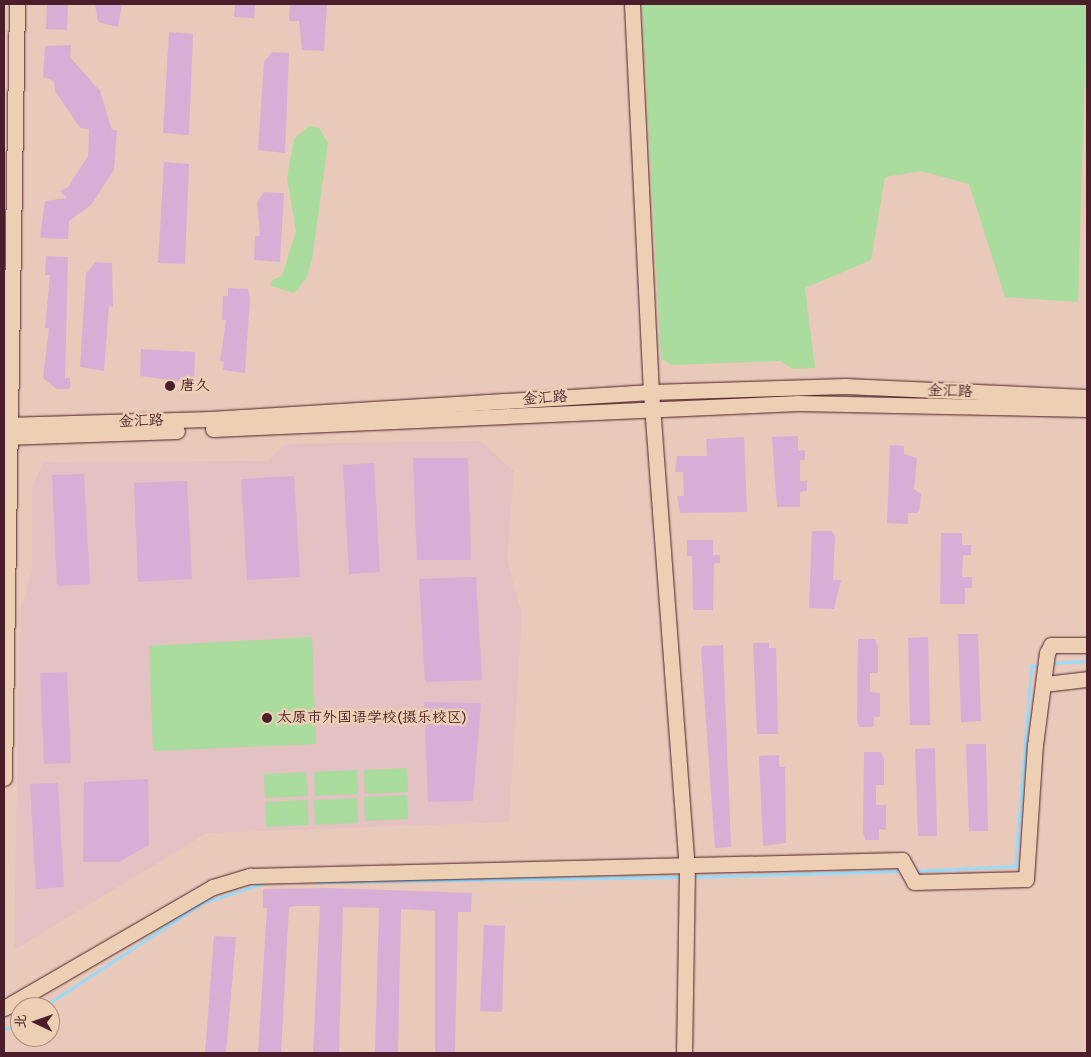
<!DOCTYPE html>
<html>
<head>
<meta charset="utf-8">
<style>
  body { margin:0 }
  #map { position:relative; width:1091px; height:1057px; overflow:hidden; background:#e9c9ba; font-family:Pangolin,"LXGW WenKai TC",sans-serif }
  div>[style] { position:absolute }
  [style*='--x'] { left:calc(var(--x)*1px); top:calc(var(--y)*1px); width:calc(var(--w)*1px); rotate:calc(var(--a)*1deg) }
  .built>* { inset:0; background:#e4c1c2 }
  .green>* { inset:0; background:#aadc9d }
  .stream>* { height:3px; margin:-1.5px; padding:0 1.5px; transform-origin:1.5px; border-radius:1.5px; background:#99dbfb }
  .building>* { inset:0; background:#d7afd6 }
  .roads { filter:drop-shadow(0 0 1px #4a1f2b) drop-shadow(0 0 1px #4a1f2b) }
  .minor>* { height:15px; margin:-7.5px; padding:0 7.5px; transform-origin:7.5px; border-radius:7.5px; background:#edcfb3 }
  .dots>* { width:14px; height:14px; translate:-50% -50%; box-sizing:border-box; border:2px solid #edcfb3; border-radius:50% }
  span { translate:-50% -50%; white-space:nowrap; text-align:center; line-height:1.15; -webkit-text-stroke:5px #edcfb3; paint-order:stroke }
  .poi-label { font-size:15px; color:#4a1f2b }
  .left { translate:0 -50%; text-align:left }
  .street-label { font-size:15px; color:#4a1f2b }
  .frame { position:absolute; inset:0; border:5px solid #4a1f2b; pointer-events:none }
  .north { position:absolute; left:10px; top:997px; width:50px; height:50px; box-sizing:border-box; background:#edcfb3; border:1px solid #ac897d; border-radius:50%; rotate:273deg; font-size:14px; font-weight:700; line-height:20px; text-align:center; color:#4a1f2b }
  .north::after { content:''; display:block; margin:auto; width:18px; height:22px; background:#4a1f2b; clip-path:polygon(50% 0,100% 100%,50% 72%,0 100%) }
</style>
</head>
<body>
<div id="map">
  <div class="built">
    <div style="clip-path:polygon(480px 441px,514px 471px,507px 559px,522px 615px,509px 822px,207px 833px,14px 950px,20px 612px,32px 570px,32px 487px,44px 462px,267px 461px,286px 444px)"></div>
  </div>
  <div class="green">
    <div style="clip-path:polygon(642px 4px,1087px 4px,1078px 302px,1005px 297px,969px 184px,921px 171px,885px 177px,871px 260px,805px 288px,815px 368px,793px 369px,780px 361px,672px 365px,661px 359px)"></div>
    <div style="clip-path:polygon(309px 126px,319px 128px,328px 143px,312px 260px,306px 279px,294px 293px,271px 286px,272px 280px,282px 276px,296px 231px,287px 178px,294px 139px)"></div>
    <div style="clip-path:polygon(312px 637px,316px 744px,153px 751px,149px 646px)"></div>
    <div style="clip-path:polygon(407px 768px,408px 792px,365px 794px,364px 770px)"></div>
    <div style="clip-path:polygon(357px 770px,358px 794px,315px 796px,314px 772px)"></div>
    <div style="clip-path:polygon(306px 772px,308px 796px,265px 798px,264px 774px)"></div>
    <div style="clip-path:polygon(407px 795px,408px 819px,365px 821px,364px 797px)"></div>
    <div style="clip-path:polygon(357px 798px,358px 823px,315px 825px,314px 800px)"></div>
    <div style="clip-path:polygon(307px 800px,309px 825px,266px 827px,265px 802px)"></div>
  </div>
  <div class="stream">
    <div style="--x:1051;--y:663;--w:36;--a:-3"></div>
    <div style="--x:913;--y:871;--w:102;--a:-2.8"></div>
    <div style="--x:1015;--y:866;--w:201;--a:-85.4"></div>
    <div style="--x:1031;--y:666;--w:11;--a:-5"></div>
    <div style="--x:691;--y:877;--w:211;--a:-1.6"></div>
    <div style="--x:316;--y:882;--w:366;--a:-0.8"></div>
    <div style="--x:43;--y:1007;--w:190;--a:-33.2"></div>
    <div style="--x:202;--y:903;--w:68;--a:-17.9"></div>
    <div style="--x:4;--y:1030;--w:18;--a:-27"></div>
  </div>
  <div class="building">
    <div style="clip-path:polygon(47px 4px,68px 4px,67px 30px,46px 29px)"></div>
    <div style="clip-path:polygon(122px 4px,118px 27px,98px 22px,95px 5px)"></div>
    <div style="clip-path:polygon(235px 4px,255px 4px,254px 18px,234px 17px)"></div>
    <div style="clip-path:polygon(290px 4px,327px 4px,324px 51px,302px 50px,299px 21px,289px 21px)"></div>
    <div style="clip-path:polygon(169px 32px,193px 34px,189px 135px,163px 133px)"></div>
    <div style="clip-path:polygon(71px 45px,70px 57px,100px 91px,112px 130px,117px 130px,114px 170px,91px 205px,69px 221px,68px 239px,40px 238px,45px 201px,67px 198px,60px 191px,68px 187px,88px 156px,89px 129px,80px 128px,55px 91px,54px 81px,43px 77px,45px 46px)"></div>
    <div style="clip-path:polygon(272px 52px,289px 53px,285px 153px,258px 150px,264px 62px)"></div>
    <div style="clip-path:polygon(164px 162px,189px 164px,185px 264px,158px 263px)"></div>
    <div style="clip-path:polygon(264px 192px,284px 193px,280px 262px,254px 260px,255px 236px,260px 236px,257px 203px)"></div>
    <div style="clip-path:polygon(46px 256px,68px 257px,65px 378px,70px 378px,70px 389px,57px 389px,43px 378px,49px 328px,45px 328px,50px 275px,45px 275px)"></div>
    <div style="clip-path:polygon(96px 262px,112px 263px,113px 307px,109px 306px,104px 371px,80px 367px,86px 273px)"></div>
    <div style="clip-path:polygon(228px 288px,248px 289px,250px 298px,245px 373px,223px 370px,224px 362px,220px 361px,226px 320px,222px 320px,223px 296px,228px 296px)"></div>
    <div style="clip-path:polygon(141px 349px,195px 352px,194px 383px,140px 376px)"></div>
    <div style="clip-path:polygon(798px 436px,798px 451px,805px 450px,805px 460px,800px 460px,800px 481px,807px 481px,807px 491px,800px 492px,800px 507px,777px 507px,772px 437px)"></div>
    <div style="clip-path:polygon(744px 437px,747px 512px,680px 513px,677px 496px,684px 496px,683px 472px,675px 472px,677px 456px,707px 456px,706px 439px)"></div>
    <div style="clip-path:polygon(890px 445px,904px 446px,904px 454px,917px 458px,914px 489px,921px 494px,920px 507px,918px 513px,908px 513px,908px 524px,887px 523px)"></div>
    <div style="clip-path:polygon(413px 458px,468px 458px,471px 560px,417px 560px)"></div>
    <div style="clip-path:polygon(374px 463px,380px 572px,349px 574px,343px 465px)"></div>
    <div style="clip-path:polygon(84px 474px,90px 584px,57px 586px,52px 475px)"></div>
    <div style="clip-path:polygon(294px 476px,300px 577px,247px 580px,241px 479px)"></div>
    <div style="clip-path:polygon(187px 481px,192px 579px,138px 582px,134px 483px)"></div>
    <div style="clip-path:polygon(812px 531px,832px 531px,835px 537px,833px 580px,841px 580px,834px 609px,809px 608px)"></div>
    <div style="clip-path:polygon(941px 533px,962px 533px,962px 545px,971px 545px,971px 555px,963px 555px,962px 577px,972px 577px,972px 588px,965px 588px,965px 604px,940px 604px)"></div>
    <div style="clip-path:polygon(687px 540px,713px 540px,713px 555px,720px 555px,720px 563px,714px 563px,713px 610px,693px 610px,692px 556px,687px 556px)"></div>
    <div style="clip-path:polygon(476px 577px,482px 680px,425px 682px,419px 579px)"></div>
    <div style="clip-path:polygon(958px 634px,978px 634px,981px 721px,961px 722px)"></div>
    <div style="clip-path:polygon(928px 637px,930px 725px,910px 725px,908px 638px)"></div>
    <div style="clip-path:polygon(858px 639px,875px 639px,878px 647px,878px 673px,870px 673px,870px 692px,880px 693px,880px 717px,874px 717px,873px 727px,859px 727px,857px 718px)"></div>
    <div style="clip-path:polygon(753px 643px,769px 643px,769px 648px,776px 648px,778px 734px,757px 734px)"></div>
    <div style="clip-path:polygon(723px 645px,731px 847px,715px 848px,701px 650px,703px 646px)"></div>
    <div style="clip-path:polygon(67px 672px,71px 763px,44px 764px,40px 673px)"></div>
    <div style="clip-path:polygon(424px 702px,481px 703px,473px 801px,428px 802px)"></div>
    <div style="clip-path:polygon(966px 744px,986px 744px,988px 831px,969px 831px)"></div>
    <div style="clip-path:polygon(935px 748px,937px 836px,918px 836px,915px 749px)"></div>
    <div style="clip-path:polygon(864px 752px,881px 752px,884px 759px,884px 785px,876px 785px,876px 805px,886px 805px,886px 830px,879px 829px,879px 840px,865px 840px,863px 831px)"></div>
    <div style="clip-path:polygon(779px 755px,779px 767px,785px 767px,786px 843px,763px 846px,759px 756px)"></div>
    <div style="clip-path:polygon(148px 779px,149px 845px,119px 862px,83px 862px,84px 782px)"></div>
    <div style="clip-path:polygon(58px 783px,64px 887px,36px 889px,30px 784px)"></div>
    <div style="clip-path:polygon(329px 888px,472px 893px,471px 912px,458px 912px,455px 1053px,435px 1053px,435px 911px,401px 909px,398px 1053px,375px 1053px,379px 908px,343px 907px,339px 1053px,313px 1053px,320px 906px,298px 906px,289px 907px,281px 1053px,258px 1053px,267px 908px,263px 908px,263px 889px)"></div>
    <div style="clip-path:polygon(484px 925px,505px 926px,502px 1012px,480px 1011px)"></div>
    <div style="clip-path:polygon(214px 936px,236px 937px,226px 1053px,205px 1053px)"></div>
  </div>
  <div class="roads">
    <div class="minor">
      <div style="--x:632;--y:4;--w:388;--a:87.2"></div>
      <div style="--x:651;--y:392;--w:476;--a:85.7"></div>
      <div style="--x:687;--y:867;--w:186;--a:90.9"></div>
      <div style="--x:4;--y:425;--w:206;--a:-1.7"></div>
      <div style="--x:210;--y:419;--w:442;--a:-3.5"></div>
      <div style="--x:651;--y:392;--w:194;--a:-1.8"></div>
      <div style="--x:845;--y:386;--w:242;--a:2.6"></div>
      <div style="--x:213;--y:429;--w:586;--a:-2.54"></div>
      <div style="--x:798;--y:403;--w:289;--a:1.2"></div>
      <div style="--x:4;--y:437;--w:173;--a:-2"></div>
      <div style="--x:1045;--y:684;--w:42;--a:-6.8"></div>
      <div style="--x:4;--y:778;--w:774;--a:-89.04"></div>
      <div style="--x:4;--y:1008;--w:241;--a:-30.1"></div>
      <div style="--x:213;--y:887;--w:39;--a:-17"></div>
      <div style="--x:250;--y:876;--w:652;--a:-1.41"></div>
      <div style="--x:902;--y:860;--w:25;--a:61"></div>
      <div style="--x:914;--y:882;--w:112;--a:-1.5"></div>
      <div style="--x:1026;--y:879;--w:134;--a:-86.2"></div>
      <div style="--x:1035;--y:745;--w:93;--a:-82.6"></div>
      <div style="--x:1047;--y:653;--w:9;--a:-63"></div>
      <div style="--x:1051;--y:645;--w:36;--a:0"></div>
    </div>
  </div>
  <div class="dots">
    <div style="left:170px;top:386px;background:#4a1f2b"></div>
    <div style="left:267px;top:718px;background:#4a1f2b"></div>
  </div>
  <div class="poi-label">
    <span class="left" style="left:180px;top:386px">唐久</span>
    <span class="left" style="left:277px;top:718px">太原市外国语学校(摄乐校区)</span>
  </div>
  <div class="street-label">
    <span style="left:950px;top:391px;rotate:2deg">金汇路</span>
    <span style="left:545px;top:398px;rotate:-4deg">金汇路</span>
    <span style="left:141px;top:421px;rotate:-2deg">金汇路</span>
  </div>
  <div class="frame"></div>
  <div class="north">北</div>
</div>
</body>
</html>
